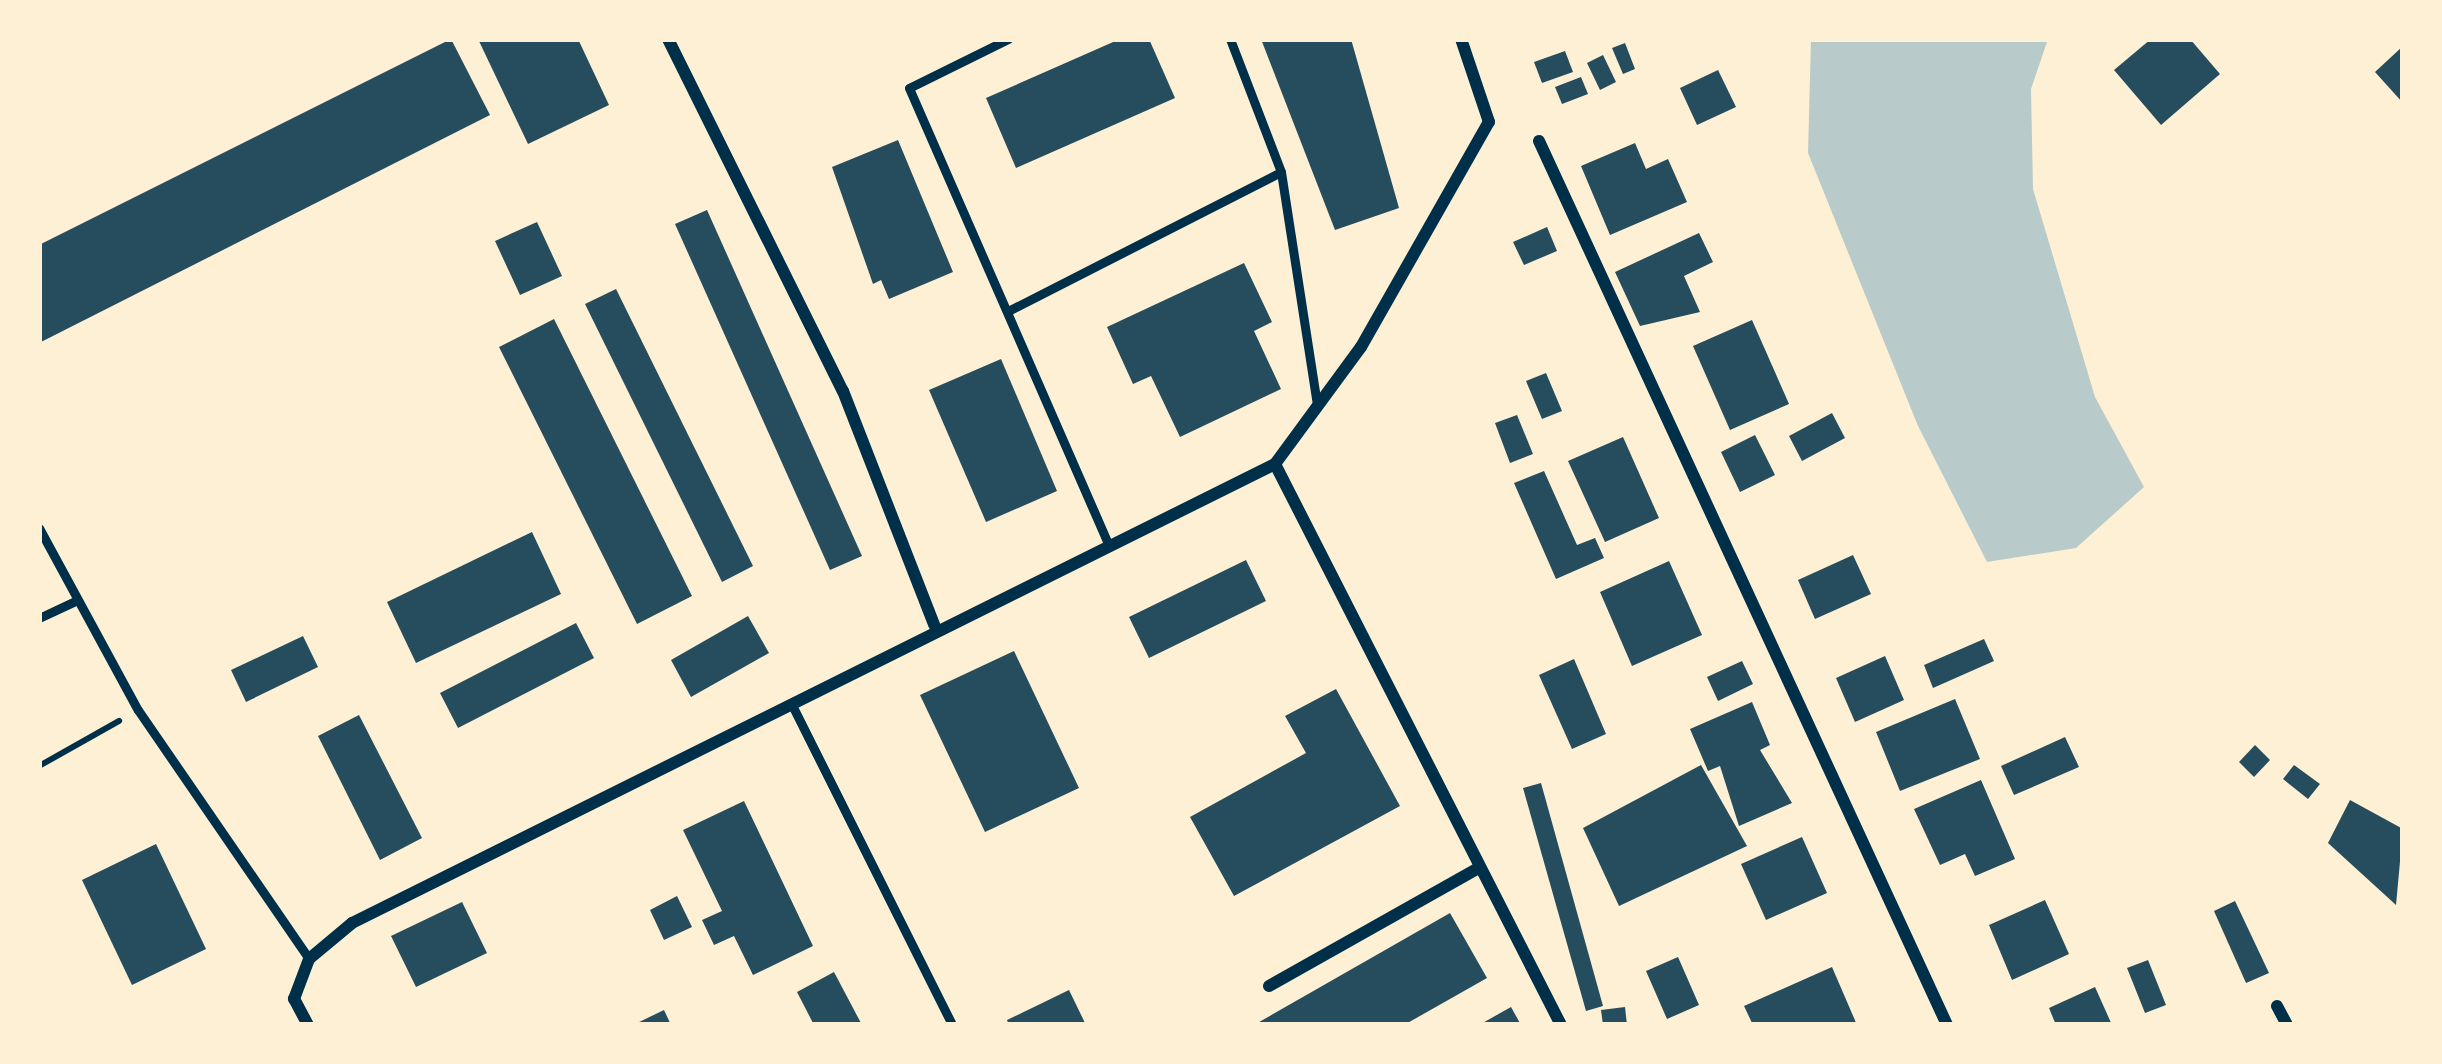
<!DOCTYPE html>
<html>
<head>
<meta charset="utf-8">
<style>
  body { margin:0 }
  #map { position:relative; width:2442px; height:1064px; overflow:hidden; background:#fdf0d5; font-family:"IBM Plex Sans",sans-serif }
  div>[style] { position:absolute }
  [style*='--x'] { left:calc(var(--x)*1px); top:calc(var(--y)*1px); width:calc(var(--w)*1px); rotate:calc(var(--a)*1deg) }
  .green>* { inset:0; background:#b9caca }
  .building>* { inset:0; background:#264d5e }
  .path>* { height:6px; margin:-3px; padding:0 3px; transform-origin:3px; border-radius:3px; background:#003049 }
  .service>* { height:9px; margin:-4.5px; padding:0 4.5px; transform-origin:4.5px; border-radius:4.5px; background:#003049 }
  .minor>* { height:12px; margin:-6px; padding:0 6px; transform-origin:6px; border-radius:6px; background:#003049 }
  span { translate:-50% -50%; white-space:nowrap; text-align:center; line-height:1.15; -webkit-text-stroke:9px #fdf0d5; paint-order:stroke }
  .frame { position:absolute; inset:0; border:42px solid #fdf0d5; pointer-events:none }
</style>
</head>
<body>
<div id="map">
  <div class="green">
    <div style="clip-path:polygon(1811px 39px,2048px 39px,2031px 89px,2033px 189px,2095px 397px,2144px 487px,2076px 548px,1987px 562px,1918px 426px,1808px 153px)"></div>
  </div>
  <div class="building">
    <div style="clip-path:polygon(451px 39px,490px 115px,39px 343px,39px 245px)"></div>
    <div style="clip-path:polygon(478px 39px,578px 39px,609px 105px,528px 144px)"></div>
    <div style="clip-path:polygon(1120px 39px,1149px 39px,1175px 98px,1016px 168px,986px 98px)"></div>
    <div style="clip-path:polygon(1261px 39px,1351px 39px,1399px 208px,1335px 230px)"></div>
    <div style="clip-path:polygon(2151px 39px,2190px 39px,2220px 74px,2161px 125px,2114px 70px)"></div>
    <div style="clip-path:polygon(1625px 43px,1635px 69px,1623px 74px,1612px 48px)"></div>
    <div style="clip-path:polygon(2403px 46px,2403px 103px,2375px 72px)"></div>
    <div style="clip-path:polygon(1565px 51px,1573px 72px,1542px 83px,1534px 62px)"></div>
    <div style="clip-path:polygon(1603px 55px,1616px 82px,1600px 90px,1587px 63px)"></div>
    <div style="clip-path:polygon(1718px 70px,1736px 107px,1697px 125px,1680px 88px)"></div>
    <div style="clip-path:polygon(1581px 77px,1588px 94px,1562px 104px,1555px 87px)"></div>
    <div style="clip-path:polygon(898px 140px,953px 272px,889px 299px,881px 280px,873px 284px,832px 167px)"></div>
    <div style="clip-path:polygon(1635px 143px,1646px 169px,1668px 159px,1687px 202px,1610px 235px,1581px 166px)"></div>
    <div style="clip-path:polygon(707px 210px,862px 556px,830px 570px,675px 224px)"></div>
    <div style="clip-path:polygon(537px 222px,562px 276px,520px 295px,495px 241px)"></div>
    <div style="clip-path:polygon(1547px 227px,1557px 251px,1524px 265px,1513px 242px)"></div>
    <div style="clip-path:polygon(1699px 233px,1713px 262px,1684px 276px,1700px 312px,1640px 326px,1615px 272px)"></div>
    <div style="clip-path:polygon(1244px 263px,1272px 322px,1254px 331px,1281px 389px,1180px 437px,1151px 376px,1133px 384px,1107px 327px)"></div>
    <div style="clip-path:polygon(616px 289px,753px 566px,722px 582px,585px 304px)"></div>
    <div style="clip-path:polygon(554px 319px,692px 596px,637px 624px,499px 347px)"></div>
    <div style="clip-path:polygon(1752px 320px,1789px 404px,1730px 430px,1693px 346px)"></div>
    <div style="clip-path:polygon(1001px 359px,1057px 491px,986px 522px,929px 390px)"></div>
    <div style="clip-path:polygon(1546px 373px,1562px 411px,1542px 419px,1526px 381px)"></div>
    <div style="clip-path:polygon(1832px 413px,1845px 438px,1802px 461px,1789px 436px)"></div>
    <div style="clip-path:polygon(1517px 415px,1533px 454px,1510px 463px,1495px 423px)"></div>
    <div style="clip-path:polygon(1755px 435px,1775px 475px,1740px 492px,1721px 452px)"></div>
    <div style="clip-path:polygon(1623px 437px,1659px 518px,1605px 542px,1568px 461px)"></div>
    <div style="clip-path:polygon(1544px 471px,1577px 545px,1595px 538px,1604px 558px,1556px 579px,1514px 483px)"></div>
    <div style="clip-path:polygon(532px 532px,561px 594px,416px 663px,387px 602px)"></div>
    <div style="clip-path:polygon(1853px 555px,1871px 594px,1815px 619px,1798px 580px)"></div>
    <div style="clip-path:polygon(1246px 560px,1266px 601px,1149px 658px,1129px 617px)"></div>
    <div style="clip-path:polygon(1669px 561px,1702px 635px,1632px 666px,1600px 592px)"></div>
    <div style="clip-path:polygon(748px 616px,769px 653px,691px 697px,671px 660px)"></div>
    <div style="clip-path:polygon(576px 623px,594px 658px,458px 728px,440px 693px)"></div>
    <div style="clip-path:polygon(303px 636px,318px 667px,246px 702px,231px 670px)"></div>
    <div style="clip-path:polygon(1984px 639px,1994px 661px,1933px 688px,1924px 665px)"></div>
    <div style="clip-path:polygon(1014px 651px,1079px 788px,985px 832px,920px 695px)"></div>
    <div style="clip-path:polygon(1885px 656px,1904px 700px,1855px 722px,1836px 678px)"></div>
    <div style="clip-path:polygon(1574px 659px,1606px 734px,1572px 749px,1539px 675px)"></div>
    <div style="clip-path:polygon(1742px 661px,1753px 684px,1718px 701px,1707px 677px)"></div>
    <div style="clip-path:polygon(1336px 689px,1400px 806px,1234px 896px,1190px 817px,1306px 753px,1285px 716px)"></div>
    <div style="clip-path:polygon(1955px 699px,1980px 759px,1900px 791px,1876px 732px)"></div>
    <div style="clip-path:polygon(1752px 702px,1770px 745px,1760px 750px,1792px 803px,1739px 826px,1720px 766px,1708px 771px,1690px 729px)"></div>
    <div style="clip-path:polygon(359px 715px,422px 838px,380px 860px,318px 736px)"></div>
    <div style="clip-path:polygon(2065px 737px,2079px 767px,2014px 795px,2001px 766px)"></div>
    <div style="clip-path:polygon(2255px 745px,2270px 760px,2254px 777px,2239px 762px)"></div>
    <div style="clip-path:polygon(1701px 765px,1747px 846px,1619px 906px,1583px 828px)"></div>
    <div style="clip-path:polygon(2294px 765px,2320px 784px,2308px 799px,2283px 779px)"></div>
    <div style="clip-path:polygon(1981px 780px,2015px 859px,1975px 876px,1965px 854px,1940px 865px,1914px 809px)"></div>
    <div style="clip-path:polygon(1541px 783px,1603px 1006px,1586px 1011px,1523px 788px)"></div>
    <div style="clip-path:polygon(2350px 800px,2403px 829px,2396px 905px,2328px 843px)"></div>
    <div style="clip-path:polygon(744px 801px,813px 946px,753px 975px,734px 936px,714px 945px,702px 920px,722px 911px,683px 830px)"></div>
    <div style="clip-path:polygon(1802px 837px,1827px 893px,1766px 920px,1741px 864px)"></div>
    <div style="clip-path:polygon(156px 844px,206px 949px,132px 985px,82px 880px)"></div>
    <div style="clip-path:polygon(677px 896px,692px 927px,664px 940px,650px 910px)"></div>
    <div style="clip-path:polygon(2045px 900px,2069px 954px,2012px 980px,1989px 925px)"></div>
    <div style="clip-path:polygon(2235px 901px,2269px 973px,2246px 983px,2214px 911px)"></div>
    <div style="clip-path:polygon(462px 902px,487px 953px,416px 987px,391px 936px)"></div>
    <div style="clip-path:polygon(1450px 913px,1487px 978px,1404px 1025px,1254px 1025px)"></div>
    <div style="clip-path:polygon(1678px 957px,1699px 1005px,1667px 1019px,1646px 971px)"></div>
    <div style="clip-path:polygon(2148px 960px,2166px 1005px,2145px 1013px,2127px 968px)"></div>
    <div style="clip-path:polygon(1832px 967px,1857px 1025px,1753px 1025px,1744px 1006px)"></div>
    <div style="clip-path:polygon(834px 972px,862px 1025px,814px 1025px,797px 992px)"></div>
    <div style="clip-path:polygon(2095px 987px,2112px 1025px,2056px 1025px,2049px 1008px)"></div>
    <div style="clip-path:polygon(1069px 990px,1086px 1025px,1009px 1025px,1007px 1020px)"></div>
    <div style="clip-path:polygon(1511px 1007px,1521px 1025px,1479px 1025px)"></div>
    <div style="clip-path:polygon(1625px 1007px,1627px 1025px,1603px 1025px,1601px 1010px)"></div>
    <div style="clip-path:polygon(664px 1010px,671px 1025px,633px 1025px)"></div>
  </div>
  <div class="path">
    <div style="--x:39;--y:766;--w:92;--a:-29.4"></div>
  </div>
  <div class="service">
    <div style="--x:1008;--y:39;--w:110;--a:153.7"></div>
    <div style="--x:909;--y:88;--w:494;--a:66.4"></div>
    <div style="--x:1230;--y:39;--w:142;--a:69"></div>
    <div style="--x:1281;--y:172;--w:236;--a:81.2"></div>
    <div style="--x:1008;--y:311;--w:306;--a:-27"></div>
    <div style="--x:39;--y:528;--w:207;--a:61.5"></div>
    <div style="--x:138;--y:710;--w:302;--a:55.5"></div>
    <div style="--x:39;--y:618;--w:38;--a:-25"></div>
    <div style="--x:793;--y:707;--w:356;--a:63.4"></div>
  </div>
  <div class="minor">
    <div style="--x:668;--y:39;--w:393;--a:63.6"></div>
    <div style="--x:843;--y:391;--w:251;--a:68.7"></div>
    <div style="--x:1539;--y:141;--w:974;--a:65.22"></div>
    <div style="--x:1275;--y:464;--w:630;--a:62.99"></div>
    <div style="--x:1269;--y:986;--w:239;--a:-29.4"></div>
    <div style="--x:2277;--y:1006;--w:21;--a:62"></div>
    <div style="--x:308;--y:1025;--w:30;--a:-118"></div>
    <div style="--x:294;--y:999;--w:43;--a:-69.4"></div>
    <div style="--x:309;--y:959;--w:56;--a:-39.9"></div>
    <div style="--x:352;--y:923;--w:1031;--a:-26.44"></div>
    <div style="--x:1275;--y:464;--w:145;--a:-53.7"></div>
    <div style="--x:1361;--y:347;--w:259;--a:-60.4"></div>
    <div style="--x:1489;--y:122;--w:88;--a:-108.6"></div>
  </div>
  <div class="frame"></div>
</div>
</body>
</html>
